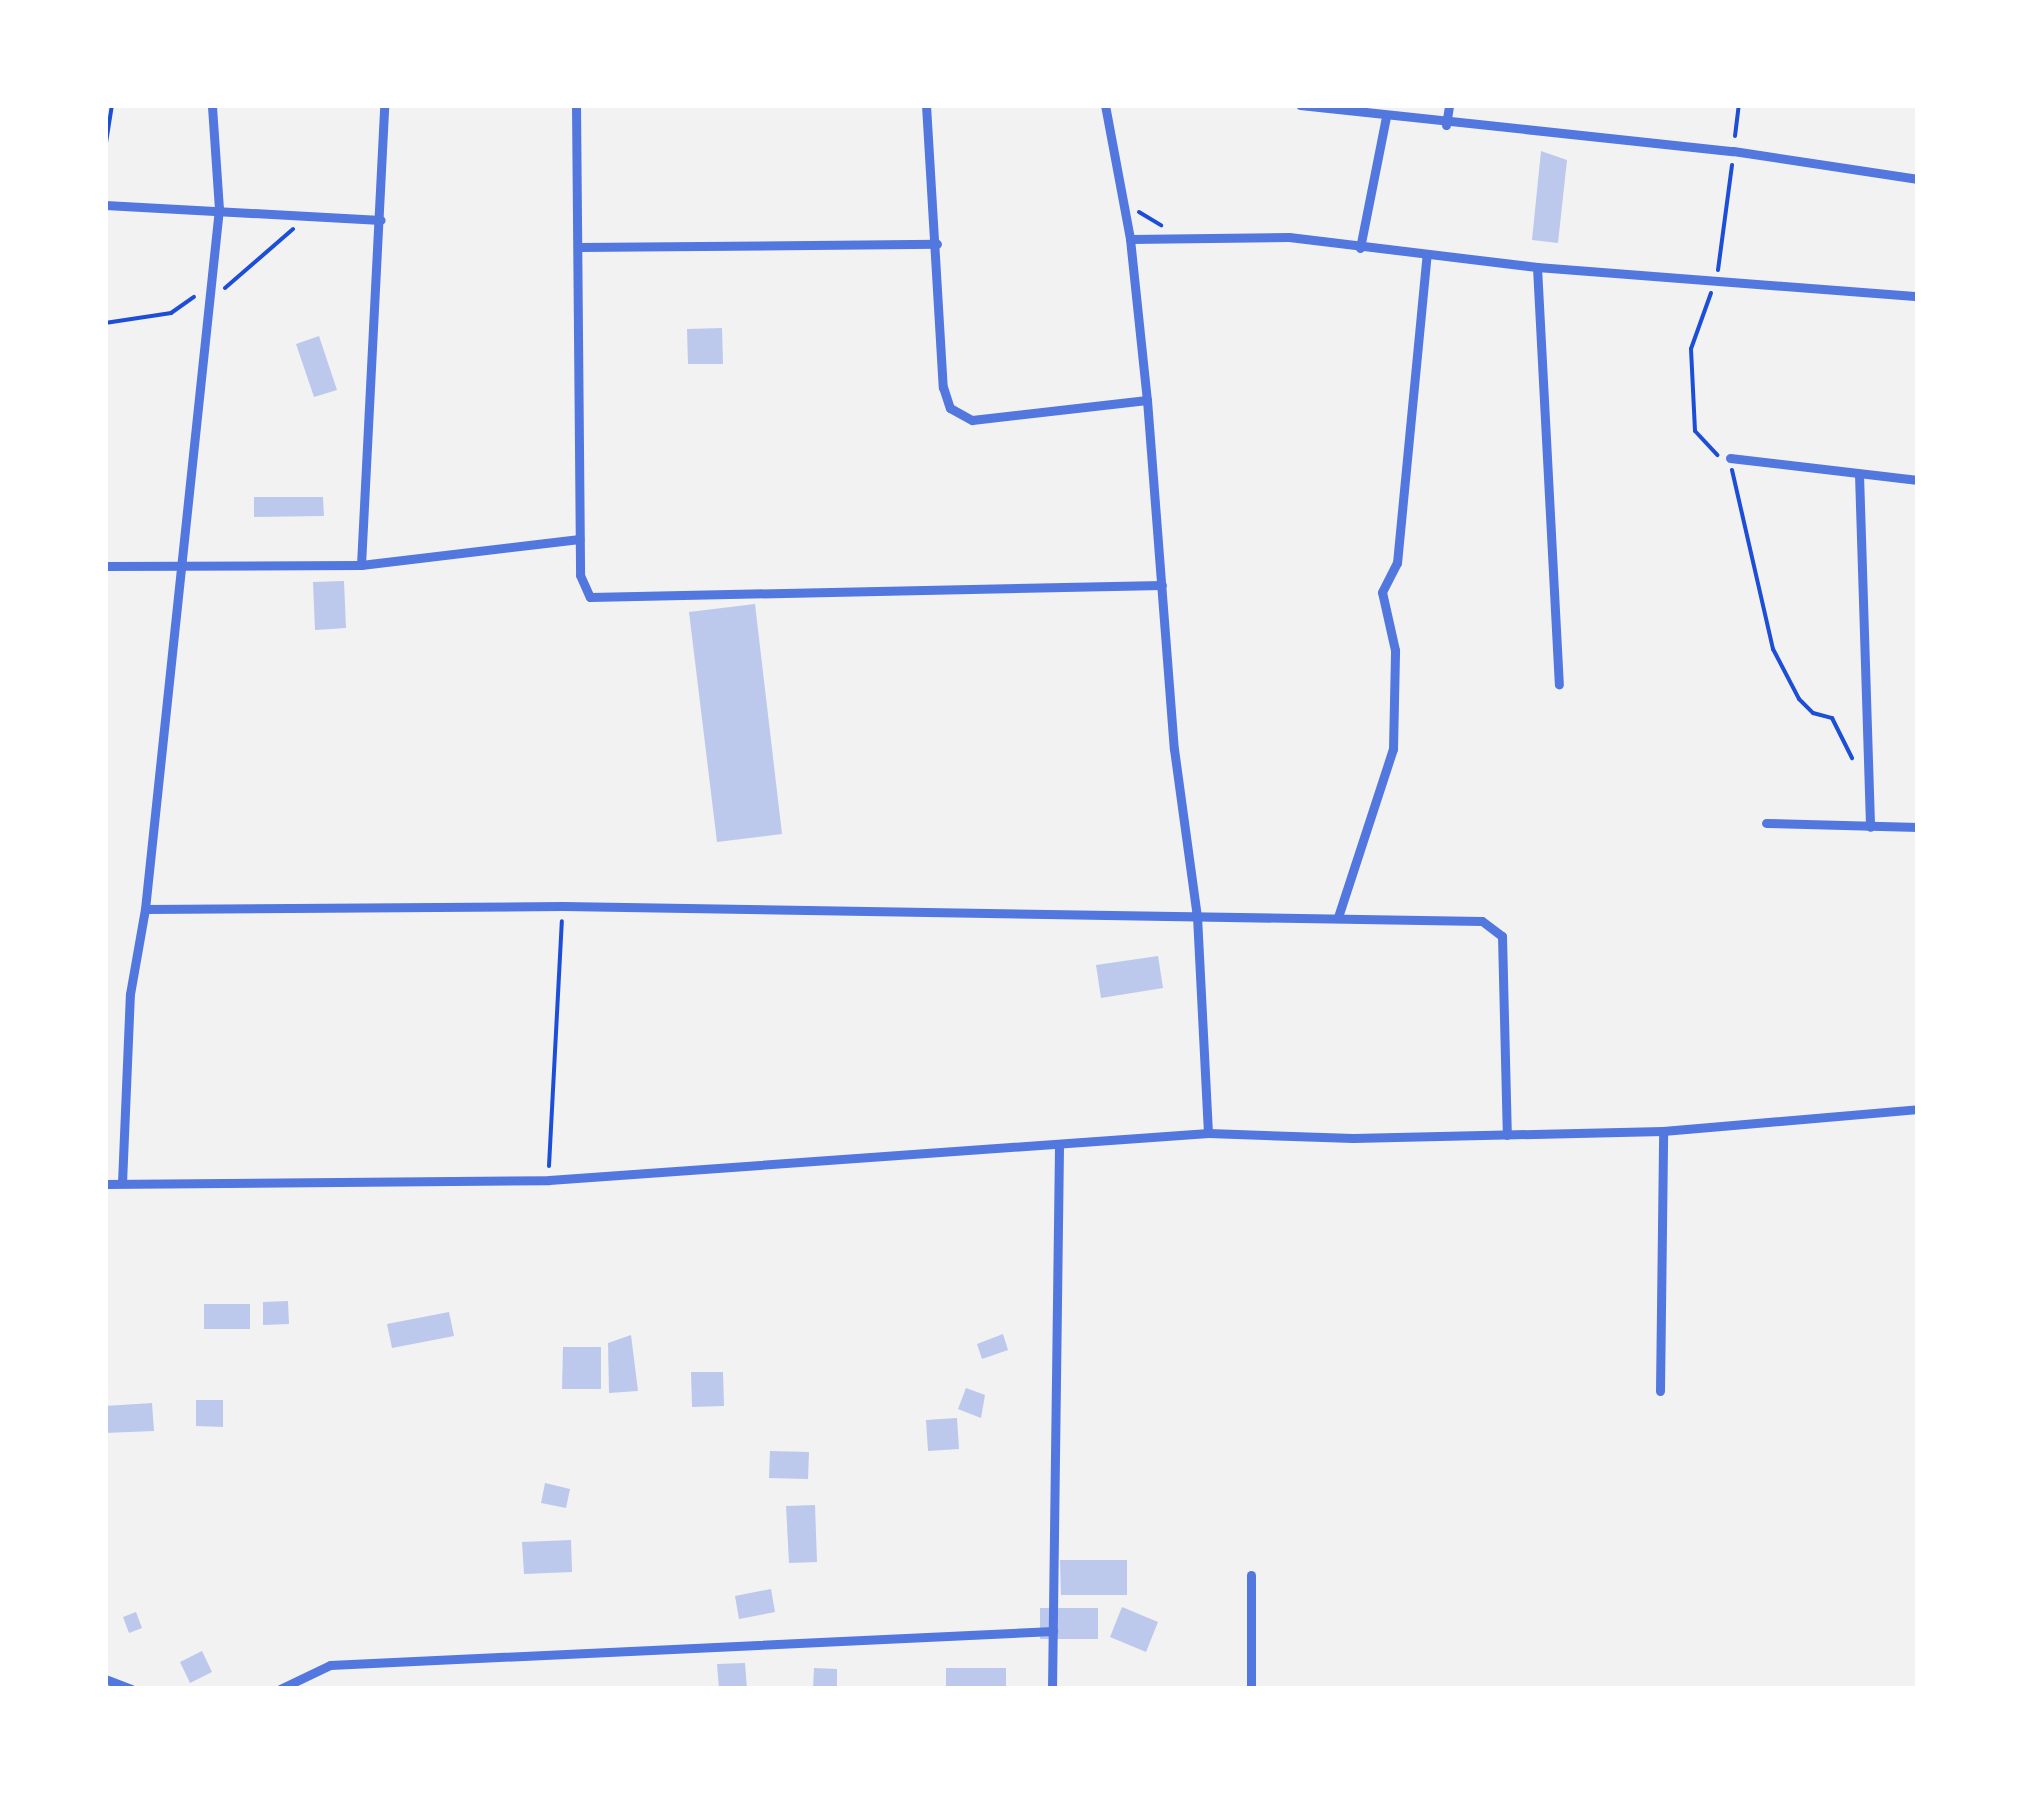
<!DOCTYPE html>
<html>
<head>
<meta charset="utf-8">
<style>
  body { margin:0 }
  #map { position:relative; width:2023px; height:1794px; overflow:hidden; background:#f2f2f2; font-family:"PT Sans",sans-serif }
  div>[style] { position:absolute }
  [style*='--x'] { left:calc(var(--x)*1px); top:calc(var(--y)*1px); width:calc(var(--w)*1px); rotate:calc(var(--a)*1deg) }
  .building>* { inset:0; background:#bdc9ec }
  .path>* { height:4px; margin:-2px; padding:0 2px; transform-origin:2px; border-radius:2px; background:#1d4ed8 }
  .minor>* { height:9px; margin:-4.5px; padding:0 4.5px; transform-origin:4.5px; border-radius:4.5px; background:#5277de }
  span { translate:-50% -50%; white-space:nowrap; text-align:center; line-height:1.15; -webkit-text-stroke:9px #fff; paint-order:stroke }
  .frame { position:absolute; inset:0; border:108px solid #fff; pointer-events:none }
</style>
</head>
<body>
<div id="map">
  <div class="building">
    <div style="clip-path:polygon(1541px 151px,1567px 160px,1558px 243px,1532px 240px)"></div>
    <div style="clip-path:polygon(722px 328px,723px 364px,688px 364px,687px 329px)"></div>
    <div style="clip-path:polygon(319px 336px,337px 390px,314px 397px,296px 344px)"></div>
    <div style="clip-path:polygon(254px 497px,323px 497px,324px 516px,254px 517px)"></div>
    <div style="clip-path:polygon(344px 581px,346px 628px,315px 630px,313px 582px)"></div>
    <div style="clip-path:polygon(755px 604px,782px 834px,717px 842px,689px 612px)"></div>
    <div style="clip-path:polygon(1158px 956px,1163px 988px,1101px 998px,1096px 965px)"></div>
    <div style="clip-path:polygon(288px 1301px,289px 1324px,263px 1325px,263px 1302px)"></div>
    <div style="clip-path:polygon(204px 1304px,250px 1304px,250px 1329px,204px 1329px)"></div>
    <div style="clip-path:polygon(449px 1312px,454px 1336px,392px 1348px,387px 1324px)"></div>
    <div style="clip-path:polygon(1003px 1334px,1008px 1350px,982px 1359px,977px 1344px)"></div>
    <div style="clip-path:polygon(631px 1335px,638px 1391px,609px 1393px,608px 1343px)"></div>
    <div style="clip-path:polygon(563px 1347px,601px 1347px,601px 1389px,562px 1389px)"></div>
    <div style="clip-path:polygon(691px 1372px,723px 1372px,724px 1406px,692px 1407px)"></div>
    <div style="clip-path:polygon(966px 1388px,985px 1395px,981px 1418px,958px 1409px)"></div>
    <div style="clip-path:polygon(196px 1400px,223px 1400px,223px 1427px,196px 1426px)"></div>
    <div style="clip-path:polygon(152px 1403px,154px 1431px,105px 1433px,105px 1406px)"></div>
    <div style="clip-path:polygon(957px 1418px,959px 1449px,928px 1451px,926px 1420px)"></div>
    <div style="clip-path:polygon(770px 1451px,809px 1452px,808px 1479px,769px 1478px)"></div>
    <div style="clip-path:polygon(545px 1483px,570px 1489px,566px 1508px,541px 1503px)"></div>
    <div style="clip-path:polygon(815px 1505px,817px 1562px,789px 1563px,786px 1506px)"></div>
    <div style="clip-path:polygon(571px 1540px,572px 1572px,524px 1574px,522px 1542px)"></div>
    <div style="clip-path:polygon(1060px 1560px,1127px 1560px,1127px 1595px,1061px 1595px)"></div>
    <div style="clip-path:polygon(771px 1589px,775px 1612px,739px 1619px,735px 1596px)"></div>
    <div style="clip-path:polygon(1122px 1607px,1158px 1622px,1146px 1652px,1110px 1637px)"></div>
    <div style="clip-path:polygon(1040px 1608px,1098px 1608px,1098px 1639px,1040px 1639px)"></div>
    <div style="clip-path:polygon(136px 1612px,142px 1628px,129px 1633px,123px 1617px)"></div>
    <div style="clip-path:polygon(202px 1651px,212px 1672px,190px 1683px,180px 1662px)"></div>
    <div style="clip-path:polygon(745px 1663px,747px 1689px,719px 1689px,717px 1664px)"></div>
    <div style="clip-path:polygon(814px 1668px,837px 1669px,837px 1689px,813px 1689px)"></div>
    <div style="clip-path:polygon(946px 1668px,1006px 1668px,1006px 1689px,946px 1689px)"></div>
  </div>
  <div class="path">
    <div style="--x:1735;--y:136;--w:31;--a:-83"></div>
    <div style="--x:105;--y:149;--w:45;--a:-81"></div>
    <div style="--x:1139;--y:212;--w:26;--a:31"></div>
    <div style="--x:1718;--y:270;--w:106;--a:-82.4"></div>
    <div style="--x:225;--y:288;--w:90;--a:-40.9"></div>
    <div style="--x:1711;--y:293;--w:59;--a:109.7"></div>
    <div style="--x:1691;--y:349;--w:82;--a:87.2"></div>
    <div style="--x:1695;--y:431;--w:33;--a:47"></div>
    <div style="--x:105;--y:323;--w:67;--a:-8.6"></div>
    <div style="--x:171;--y:313;--w:28;--a:-35"></div>
    <div style="--x:1732;--y:470;--w:184;--a:77.1"></div>
    <div style="--x:1773;--y:649;--w:56;--a:62.5"></div>
    <div style="--x:1799;--y:699;--w:20;--a:45"></div>
    <div style="--x:1813;--y:713;--w:20;--a:15"></div>
    <div style="--x:1832;--y:718;--w:45;--a:63.4"></div>
    <div style="--x:549;--y:1166;--w:245;--a:-87"></div>
  </div>
  <div class="minor">
    <div style="--x:576;--y:105;--w:470;--a:89.5"></div>
    <div style="--x:580;--y:575;--w:24;--a:66"></div>
    <div style="--x:590;--y:597;--w:572;--a:-1.2"></div>
    <div style="--x:926;--y:105;--w:283;--a:86.6"></div>
    <div style="--x:943;--y:387;--w:22;--a:72"></div>
    <div style="--x:950;--y:408;--w:25;--a:29"></div>
    <div style="--x:972;--y:420;--w:176;--a:-6.5"></div>
    <div style="--x:1105;--y:105;--w:136;--a:79.4"></div>
    <div style="--x:1130;--y:239;--w:162;--a:84"></div>
    <div style="--x:1147;--y:400;--w:350;--a:85.6"></div>
    <div style="--x:1174;--y:749;--w:169;--a:82.2"></div>
    <div style="--x:1197;--y:916;--w:217;--a:87.1"></div>
    <div style="--x:1300;--y:105;--w:435;--a:6.1"></div>
    <div style="--x:1733;--y:151;--w:187;--a:8.6"></div>
    <div style="--x:1446;--y:125;--w:20;--a:-81"></div>
    <div style="--x:105;--y:205;--w:276;--a:3.1"></div>
    <div style="--x:1130;--y:239;--w:159;--a:-0.7"></div>
    <div style="--x:1289;--y:237;--w:250;--a:6.9"></div>
    <div style="--x:1537;--y:267;--w:382;--a:4.4"></div>
    <div style="--x:578;--y:247;--w:359;--a:-0.5"></div>
    <div style="--x:1360;--y:248;--w:134;--a:-78.8"></div>
    <div style="--x:1537;--y:267;--w:418;--a:87"></div>
    <div style="--x:1730;--y:458;--w:189;--a:6.7"></div>
    <div style="--x:1859;--y:474;--w:353;--a:88.2"></div>
    <div style="--x:361;--y:565;--w:461;--a:-87.1"></div>
    <div style="--x:105;--y:566;--w:256;--a:-0.2"></div>
    <div style="--x:361;--y:565;--w:220;--a:-6.8"></div>
    <div style="--x:1766;--y:823;--w:152;--a:1.5"></div>
    <div style="--x:145;--y:909;--w:418;--a:-0.4"></div>
    <div style="--x:563;--y:906;--w:919;--a:0.94"></div>
    <div style="--x:1482;--y:921;--w:25;--a:37"></div>
    <div style="--x:1502;--y:936;--w:199;--a:88.6"></div>
    <div style="--x:1338;--y:917;--w:177;--a:-71.9"></div>
    <div style="--x:1393;--y:749;--w:99;--a:-88.8"></div>
    <div style="--x:1395;--y:650;--w:59;--a:-102.6"></div>
    <div style="--x:1382;--y:592;--w:33;--a:-63"></div>
    <div style="--x:1397;--y:563;--w:310;--a:-84.5"></div>
    <div style="--x:122;--y:1183;--w:189;--a:-87.6"></div>
    <div style="--x:130;--y:994;--w:86;--a:-80"></div>
    <div style="--x:145;--y:909;--w:704;--a:-83.97"></div>
    <div style="--x:219;--y:209;--w:104;--a:-93.9"></div>
    <div style="--x:105;--y:1184;--w:444;--a:-0.5"></div>
    <div style="--x:549;--y:1180;--w:661;--a:-4.08"></div>
    <div style="--x:1208;--y:1133;--w:145;--a:2"></div>
    <div style="--x:1353;--y:1138;--w:310;--a:-1.3"></div>
    <div style="--x:1663;--y:1131;--w:256;--a:-4.9"></div>
    <div style="--x:1660;--y:1391;--w:260;--a:-89.3"></div>
    <div style="--x:105;--y:1679;--w:28;--a:21"></div>
    <div style="--x:280;--y:1689;--w:55;--a:-25.6"></div>
    <div style="--x:330;--y:1665;--w:724;--a:-2.69"></div>
    <div style="--x:1052;--y:1689;--w:544;--a:-89.26"></div>
    <div style="--x:1251;--y:1689;--w:114;--a:-90"></div>
  </div>
  <div class="frame"></div>
</div>
</body>
</html>
